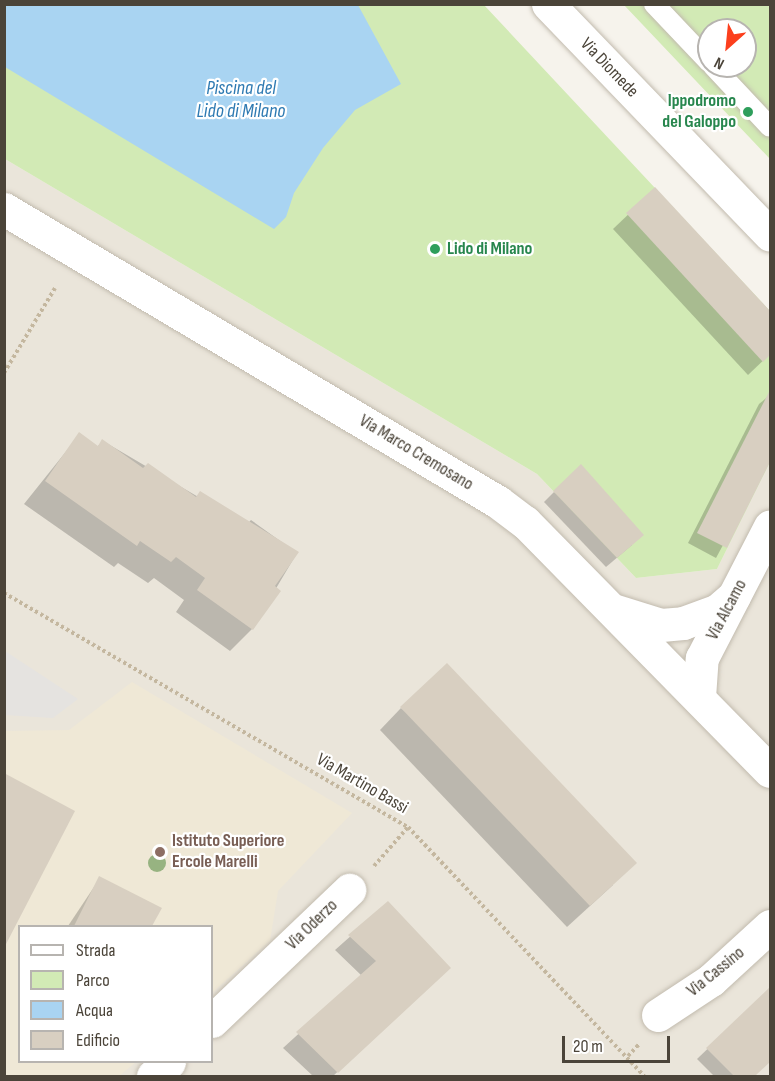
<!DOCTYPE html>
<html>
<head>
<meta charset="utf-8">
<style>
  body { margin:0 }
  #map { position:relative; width:775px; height:1081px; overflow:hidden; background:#f6f3ec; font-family:"Sofia Sans Condensed",sans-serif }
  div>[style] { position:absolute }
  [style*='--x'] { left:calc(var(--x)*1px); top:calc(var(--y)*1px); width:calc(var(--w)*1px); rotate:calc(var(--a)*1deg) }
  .residential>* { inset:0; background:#eae5da }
  .education>* { inset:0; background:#efe8d6 }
  .green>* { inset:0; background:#d2eab5 }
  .parking>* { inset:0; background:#e5e3e0 }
  .water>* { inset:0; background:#a9d4f2 }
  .shadow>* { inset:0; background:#0003 }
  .building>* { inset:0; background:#d8cfc1 }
  .path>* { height:4px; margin-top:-2px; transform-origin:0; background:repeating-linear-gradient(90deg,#c4b79f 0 3px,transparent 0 6px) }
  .roads { filter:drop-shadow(0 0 2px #c2bbae) drop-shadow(0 0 2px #c2bbae) }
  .service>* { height:20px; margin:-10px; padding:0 10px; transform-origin:10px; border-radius:10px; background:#fff }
  .minor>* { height:33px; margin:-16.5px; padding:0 16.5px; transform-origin:16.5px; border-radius:16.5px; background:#fff }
  .tertiary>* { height:33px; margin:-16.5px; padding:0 16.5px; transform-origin:16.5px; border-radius:16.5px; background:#fff }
  .trees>* { width:18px; height:18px; margin:-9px; border-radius:50%; background:#97b381 }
  .dots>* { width:16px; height:16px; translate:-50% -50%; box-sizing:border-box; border:3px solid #fff; border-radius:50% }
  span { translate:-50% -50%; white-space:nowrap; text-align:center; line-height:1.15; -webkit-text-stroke:4.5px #fff; paint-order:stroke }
  .street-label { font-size:18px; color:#4b4439 }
  .leisure-label { font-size:18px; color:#27864d; font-weight:700 }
  .right { translate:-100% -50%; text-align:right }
  .left { translate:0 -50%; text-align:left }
  .education-label { font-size:18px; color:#785e54; font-weight:700 }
  .water-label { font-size:20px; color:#2e7ab2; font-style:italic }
  .frame { position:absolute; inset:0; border:6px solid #4b4439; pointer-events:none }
  .legend { position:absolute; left:18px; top:925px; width:195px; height:138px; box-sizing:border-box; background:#fff; border:2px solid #b7b4b0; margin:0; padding:8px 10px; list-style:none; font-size:18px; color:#4b4439 }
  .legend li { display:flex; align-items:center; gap:12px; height:30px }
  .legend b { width:30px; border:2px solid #b7b4b0 }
  .north { position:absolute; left:697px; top:18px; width:60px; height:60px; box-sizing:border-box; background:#fff; border:2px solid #b7b4b0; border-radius:50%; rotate:207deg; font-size:16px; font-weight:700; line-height:24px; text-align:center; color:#4b4439 }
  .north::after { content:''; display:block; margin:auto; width:21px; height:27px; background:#fc3f1d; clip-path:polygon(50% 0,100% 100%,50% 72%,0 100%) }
  .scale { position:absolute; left:562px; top:1036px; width:108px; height:27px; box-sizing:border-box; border:3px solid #4b4439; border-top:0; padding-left:8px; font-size:18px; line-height:21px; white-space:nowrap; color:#4b4439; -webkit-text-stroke:4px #fff; paint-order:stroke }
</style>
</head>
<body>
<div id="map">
  <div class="residential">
    <div style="clip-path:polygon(evenodd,5px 159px,537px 474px,636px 578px,717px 569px,770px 462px,770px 1076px,5px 1076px,5px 159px,20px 926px,212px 926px,212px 1062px,20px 1062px,20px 926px)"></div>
  </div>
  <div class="education">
    <div style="clip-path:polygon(132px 682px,352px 813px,278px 891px,270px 941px,212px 993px,212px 926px,20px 926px,20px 1062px,136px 1062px,119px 1076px,5px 1076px,4px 731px,69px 730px)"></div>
  </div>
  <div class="green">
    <div style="clip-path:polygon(5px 5px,484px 5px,770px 311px,770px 462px,717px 569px,636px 578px,537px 474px,5px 159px)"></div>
    <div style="clip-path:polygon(evenodd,624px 5px,770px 5px,770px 159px,624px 5px,709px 30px,745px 30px,745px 66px,709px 66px,709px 30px)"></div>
  </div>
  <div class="parking">
    <div style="clip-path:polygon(5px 651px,78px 699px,53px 718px,5px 715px)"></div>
  </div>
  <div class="water">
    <div style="clip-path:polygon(4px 5px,358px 5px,401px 84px,355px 110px,323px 148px,294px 193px,286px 217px,274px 229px,5px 67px)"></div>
  </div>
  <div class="shadow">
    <div style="clip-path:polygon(655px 189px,770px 313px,770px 354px,748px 375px,613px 229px)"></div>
    <div style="clip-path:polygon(770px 395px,770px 458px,716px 558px,688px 543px,759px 404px)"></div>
    <div style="clip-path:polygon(80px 434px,97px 447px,103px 441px,246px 525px,251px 520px,297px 553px,252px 629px,230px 651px,176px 612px,184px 600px,154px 578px,148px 583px,118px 563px,114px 567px,24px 504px)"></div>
    <div style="clip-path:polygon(554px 492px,632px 545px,606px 567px,544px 502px)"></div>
    <div style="clip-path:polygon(401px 708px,613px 885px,567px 927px,380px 730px)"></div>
    <div style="clip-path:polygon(100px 878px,160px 908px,150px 926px,68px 926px)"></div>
    <div style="clip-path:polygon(388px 903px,434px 982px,333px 1076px,313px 1076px,283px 1048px,362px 976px,335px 950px)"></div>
    <div style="clip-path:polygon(770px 989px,770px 1060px,753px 1076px,714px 1076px,697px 1059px)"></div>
  </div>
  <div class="building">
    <div style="clip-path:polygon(655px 187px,770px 311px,770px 355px,763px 362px,626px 213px)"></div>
    <div style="clip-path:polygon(769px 392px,770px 462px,727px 548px,697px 533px)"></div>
    <div style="clip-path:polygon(79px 432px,98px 446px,102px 439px,143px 468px,148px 463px,196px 497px,200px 491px,299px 552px,275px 586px,281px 591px,253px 630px,197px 590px,205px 578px,176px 557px,171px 562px,140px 541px,137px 546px,45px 481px)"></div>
    <div style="clip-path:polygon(581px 464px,644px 535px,617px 558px,553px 491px)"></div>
    <div style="clip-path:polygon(447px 663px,637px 863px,590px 906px,400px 707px)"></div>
    <div style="clip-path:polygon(4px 773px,75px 811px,4px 948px)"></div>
    <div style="clip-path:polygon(99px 876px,162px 908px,152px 926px,74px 926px)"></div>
    <div style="clip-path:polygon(388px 901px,451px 968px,338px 1073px,296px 1032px,376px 961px,348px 935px)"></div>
    <div style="clip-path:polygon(770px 987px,770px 1062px,755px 1076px,734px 1076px,706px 1048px)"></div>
  </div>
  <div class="path">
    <div style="--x:4;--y:373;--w:99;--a:-59"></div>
    <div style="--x:4;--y:593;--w:467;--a:30.1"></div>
    <div style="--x:408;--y:827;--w:343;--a:46.5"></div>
    <div style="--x:374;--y:866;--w:52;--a:-48.9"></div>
    <div style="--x:628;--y:1056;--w:16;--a:-47"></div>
  </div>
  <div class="roads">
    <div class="service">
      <div style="--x:654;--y:4;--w:80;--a:46.5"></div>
      <div style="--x:713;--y:66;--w:83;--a:46.9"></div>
    </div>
    <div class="minor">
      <div style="--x:4;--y:209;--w:574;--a:30.67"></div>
      <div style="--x:498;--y:502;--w:34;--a:37"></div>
      <div style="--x:525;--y:522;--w:349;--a:45.5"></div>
      <div style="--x:616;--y:611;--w:47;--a:17.3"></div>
      <div style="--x:661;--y:625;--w:22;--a:-5"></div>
      <div style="--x:683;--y:623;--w:37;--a:-20"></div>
      <div style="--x:718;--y:610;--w:21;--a:-41"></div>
      <div style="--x:699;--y:697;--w:39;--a:-86"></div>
      <div style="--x:702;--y:658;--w:148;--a:-62.7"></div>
      <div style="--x:658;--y:1015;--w:64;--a:-33.4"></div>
      <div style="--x:711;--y:980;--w:80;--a:-42.5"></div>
      <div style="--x:212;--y:1021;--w:190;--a:-43.7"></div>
      <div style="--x:153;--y:1076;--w:21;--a:-41"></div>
    </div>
    <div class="tertiary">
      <div style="--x:548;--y:4;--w:320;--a:46.1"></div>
    </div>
  </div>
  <div class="trees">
    <div style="left:157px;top:863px"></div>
  </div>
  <div class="dots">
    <div style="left:748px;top:112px;background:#2e9e5b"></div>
    <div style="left:435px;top:249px;background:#2e9e5b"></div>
    <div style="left:160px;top:852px;background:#8d6e63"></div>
  </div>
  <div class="street-label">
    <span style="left:609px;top:68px;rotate:46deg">Via Diomede</span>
    <span style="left:416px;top:453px;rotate:31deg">Via Marco Cremosano</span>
    <span style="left:727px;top:610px;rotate:-62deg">Via Alcamo</span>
    <span style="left:362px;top:784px;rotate:30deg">Via Martino Bassi</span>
    <span style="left:312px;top:925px;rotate:-44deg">Via Oderzo</span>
    <span style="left:716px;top:972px;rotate:-39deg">Via Cassino</span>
  </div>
  <div class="leisure-label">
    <span class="right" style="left:736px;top:112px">Ippodromo<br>del Galoppo</span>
    <span class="left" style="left:447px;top:249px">Lido di Milano</span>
  </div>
  <div class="education-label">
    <span class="left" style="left:172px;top:852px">Istituto Superiore<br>Ercole Marelli</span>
  </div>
  <div class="water-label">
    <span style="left:241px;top:100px">Piscina del<br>Lido di Milano</span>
  </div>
  <div class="frame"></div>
  <ul class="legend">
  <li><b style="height:8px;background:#fff"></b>Strada</li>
  <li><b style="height:16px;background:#d2eab5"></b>Parco</li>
  <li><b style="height:16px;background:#a9d4f2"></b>Acqua</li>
  <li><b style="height:16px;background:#d8cfc1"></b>Edificio</li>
  </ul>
  <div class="north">N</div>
  <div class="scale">20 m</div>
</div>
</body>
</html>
